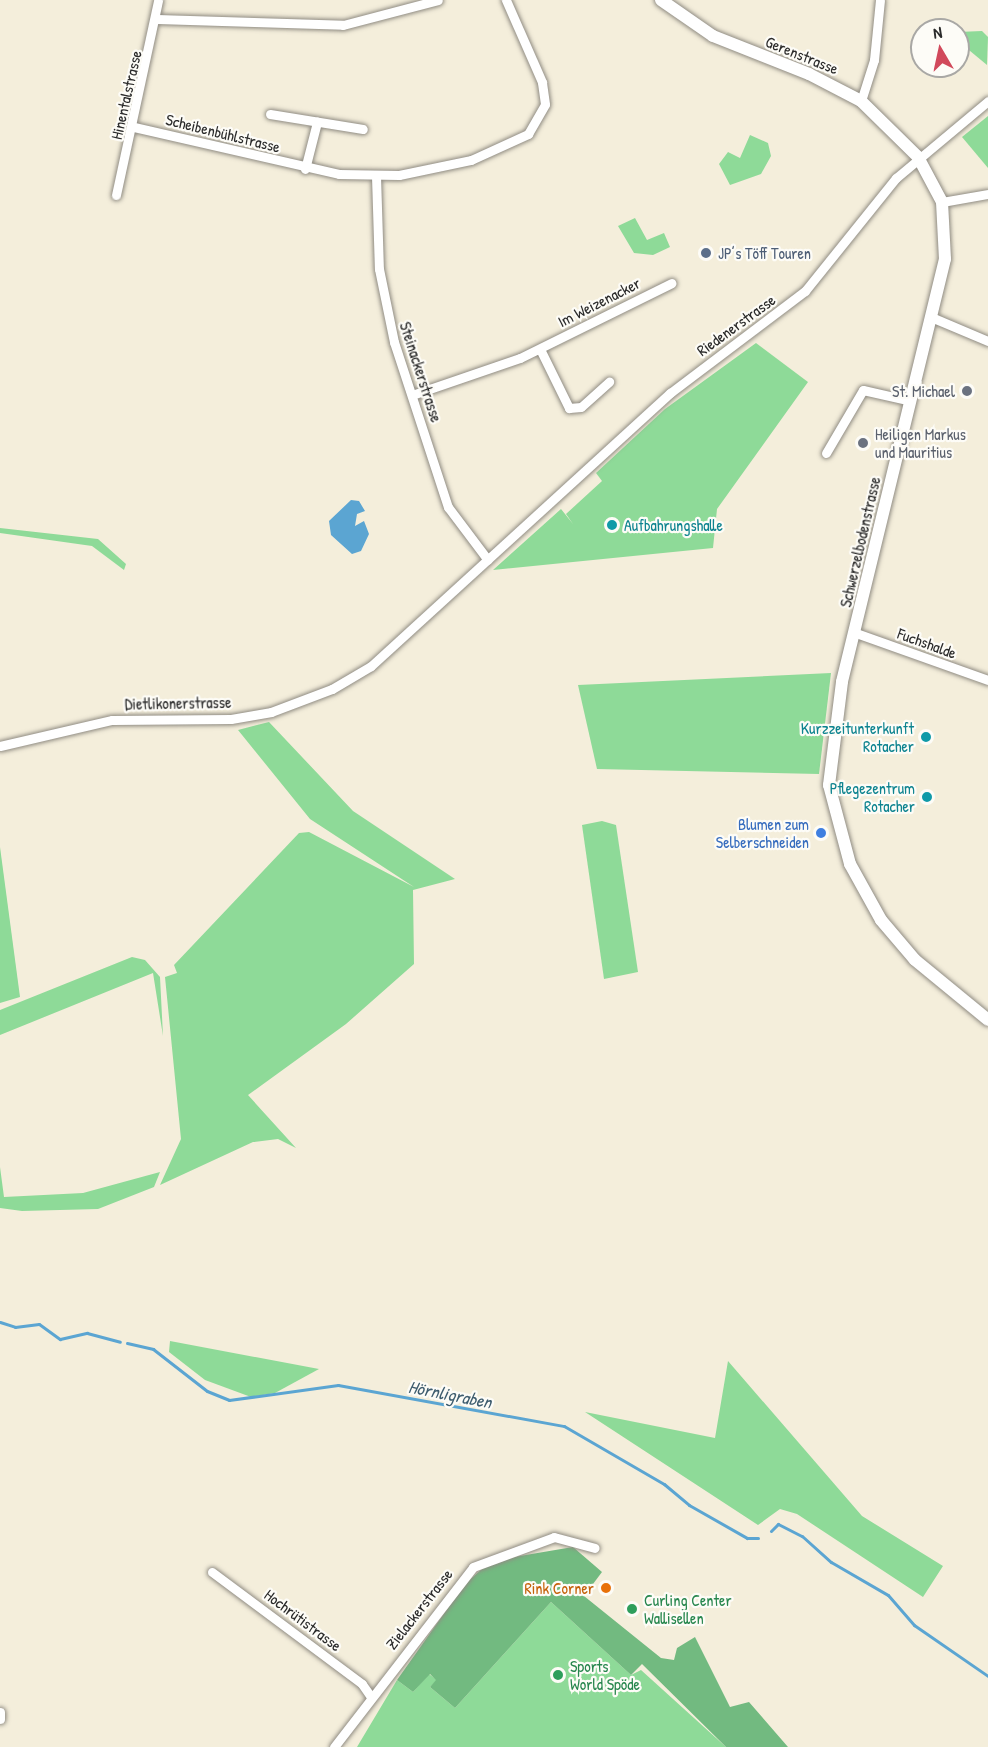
<!DOCTYPE html>
<html>
<head>
<meta charset="utf-8">
<style>
  body { margin:0 }
  #map { position:relative; width:988px; height:1747px; overflow:hidden; background:#f4eedb; font-family:"Patrick Hand",sans-serif }
  div>[style] { position:absolute }
  [style*='--x'] { left:calc(var(--x)*1px); top:calc(var(--y)*1px); width:calc(var(--w)*1px); rotate:calc(var(--a)*1deg) }
  .green>* { inset:0; background:#8eda98 }
  .forest>* { inset:0; background:#72ba80 }
  .water>* { inset:0; background:#5ba5d2 }
  .stream>* { height:3px; margin:-1.5px; padding:0 1.5px; transform-origin:1.5px; border-radius:1.5px; background:#5ba5d2 }
  .roads { filter:drop-shadow(0 0 2px #908c83) drop-shadow(0 0 2px #908c83) }
  .minor>* { height:9px; margin:-4.5px; padding:0 4.5px; transform-origin:4.5px; border-radius:4.5px; background:#fff }
  .tertiary>* { height:12px; margin:-6px; padding:0 6px; transform-origin:6px; border-radius:6px; background:#fff }
  .dots>* { width:16px; height:16px; translate:-50% -50%; box-sizing:border-box; border:3px solid #fdfcf7; border-radius:50% }
  span { translate:-50% -50%; white-space:nowrap; text-align:center; line-height:1.15; -webkit-text-stroke:4.5px #fdfcf7; paint-order:stroke }
  .street-label { font-size:16px; color:#2b2b2b }
  .service-label { font-size:16px; color:#4e5e75 }
  .left { translate:0 -50%; text-align:left }
  .worship-label { font-size:16px; color:#5b616d }
  .right { translate:-100% -50%; text-align:right }
  .culture-label { font-size:16px; color:#0d838f }
  .shop-label { font-size:16px; color:#366cbe }
  .food-label { font-size:16px; color:#c56008 }
  .leisure-label { font-size:16px; color:#27864d }
  .water-label { font-size:18px; color:#3e5c6e; font-style:italic }
  .north { position:absolute; left:910px; top:18px; width:60px; height:60px; box-sizing:border-box; background:#fdfcf7; border:2px solid #a9a8a5; border-radius:50%; rotate:351deg; font-size:16px; font-weight:700; line-height:24px; text-align:center; color:#2b2b2b }
  .north::after { content:''; display:block; margin:auto; width:21px; height:27px; background:#d1495b; clip-path:polygon(50% 0,100% 100%,50% 72%,0 100%) }
</style>
</head>
<body>
<div id="map">
  <div class="green">
    <div style="clip-path:polygon(982px 31px,988px 37px,987px 65px,958px 41px,958px 32px)"></div>
    <div style="clip-path:polygon(988px 116px,988px 168px,962px 137px)"></div>
    <div style="clip-path:polygon(750px 135px,768px 143px,771px 156px,761px 174px,730px 185px,719px 164px,728px 152px,740px 158px)"></div>
    <div style="clip-path:polygon(635px 218px,647px 240px,664px 233px,670px 247px,653px 255px,634px 253px,618px 226px)"></div>
    <div style="clip-path:polygon(756px 343px,808px 382px,717px 509px,713px 548px,493px 570px,561px 509px,573px 524px,566px 514px,602px 481px,596px 473px,665px 409px)"></div>
    <div style="clip-path:polygon(0 528px,98px 539px,126px 564px,124px 570px,92px 546px,0 533px)"></div>
    <div style="clip-path:polygon(831px 673px,819px 774px,597px 769px,578px 685px)"></div>
    <div style="clip-path:polygon(269px 722px,353px 811px,455px 879px,413px 890px,414px 964px,346px 1024px,248px 1095px,296px 1148px,278px 1139px,253px 1142px,160px 1185px,181px 1139px,165px 977px,177px 973px,174px 965px,299px 833px,309px 832px,414px 887px,310px 819px,238px 730px)"></div>
    <div style="clip-path:polygon(602px 821px,616px 825px,638px 972px,604px 979px,582px 825px)"></div>
    <div style="clip-path:polygon(0 847px,20px 997px,0 1003px)"></div>
    <div style="clip-path:polygon(132px 957px,145px 960px,160px 977px,163px 1036px,153px 973px,0 1035px,0 1010px)"></div>
    <div style="clip-path:polygon(0 1167px,4px 1197px,83px 1193px,160px 1172px,154px 1187px,98px 1209px,22px 1211px,0 1208px)"></div>
    <div style="clip-path:polygon(170px 1341px,319px 1369px,275px 1393px,251px 1397px,205px 1380px,169px 1352px)"></div>
    <div style="clip-path:polygon(728px 1361px,862px 1516px,943px 1566px,923px 1597px,797px 1514px,780px 1509px,758px 1525px,585px 1412px,715px 1438px)"></div>
    <div style="clip-path:polygon(551px 1602px,631px 1675px,641px 1670px,726px 1747px,357px 1747px,397px 1680px,413px 1692px,429px 1674px,437px 1680px,430px 1687px,455px 1708px)"></div>
  </div>
  <div class="forest">
    <div style="clip-path:polygon(573px 1547px,602px 1572px,584px 1596px,661px 1658px,674px 1660px,677px 1648px,695px 1637px,730px 1707px,749px 1702px,788px 1747px,726px 1747px,642px 1664px,631px 1675px,551px 1602px,455px 1708px,430px 1687px,436px 1680px,430px 1674px,413px 1692px,397px 1680px,465px 1584px,491px 1561px)"></div>
  </div>
  <div class="water">
    <div style="clip-path:polygon(351px 500px,359px 501px,365px 511px,357px 514px,355px 526px,364px 521px,369px 534px,361px 551px,352px 554px,331px 535px,329px 521px)"></div>
  </div>
  <div class="stream">
    <div style="--x:0;--y:1322;--w:16;--a:18"></div>
    <div style="--x:15;--y:1327;--w:24;--a:-7"></div>
    <div style="--x:39;--y:1324;--w:26;--a:36"></div>
    <div style="--x:60;--y:1339;--w:28;--a:-13"></div>
    <div style="--x:87;--y:1333;--w:34;--a:15"></div>
    <div style="--x:127;--y:1343;--w:27;--a:13"></div>
    <div style="--x:153;--y:1349;--w:68;--a:37.9"></div>
    <div style="--x:207;--y:1391;--w:24;--a:22"></div>
    <div style="--x:229;--y:1400;--w:110;--a:-7.8"></div>
    <div style="--x:338;--y:1385;--w:230;--a:10.3"></div>
    <div style="--x:564;--y:1426;--w:116;--a:30.1"></div>
    <div style="--x:664;--y:1484;--w:33;--a:40"></div>
    <div style="--x:689;--y:1505;--w:67;--a:29.6"></div>
    <div style="--x:747;--y:1538;--w:11;--a:0"></div>
    <div style="--x:771;--y:1531;--w:10;--a:-45"></div>
    <div style="--x:778;--y:1524;--w:27;--a:27"></div>
    <div style="--x:802;--y:1536;--w:39;--a:42"></div>
    <div style="--x:831;--y:1562;--w:66;--a:30.1"></div>
    <div style="--x:888;--y:1595;--w:40;--a:49"></div>
    <div style="--x:914;--y:1625;--w:90;--a:34.6"></div>
  </div>
  <div class="roads">
    <div class="minor">
      <div style="--x:157;--y:19;--w:186;--a:1.8"></div>
      <div style="--x:343;--y:25;--w:98;--a:-14.7"></div>
      <div style="--x:861;--y:101;--w:43;--a:-72.4"></div>
      <div style="--x:874;--y:60;--w:60;--a:-84.3"></div>
      <div style="--x:270;--y:114;--w:94;--a:9.2"></div>
      <div style="--x:134;--y:127;--w:210;--a:12.9"></div>
      <div style="--x:339;--y:174;--w:60;--a:1"></div>
      <div style="--x:399;--y:175;--w:74;--a:-11.8"></div>
      <div style="--x:471;--y:160;--w:63;--a:-24.5"></div>
      <div style="--x:528;--y:134;--w:34;--a:-60"></div>
      <div style="--x:545;--y:104;--w:22;--a:-98"></div>
      <div style="--x:542;--y:82;--w:90;--a:-113.7"></div>
      <div style="--x:305;--y:169;--w:49;--a:-75.7"></div>
      <div style="--x:376;--y:176;--w:93;--a:88.2"></div>
      <div style="--x:379;--y:269;--w:75;--a:78.4"></div>
      <div style="--x:394;--y:342;--w:174;--a:71.9"></div>
      <div style="--x:448;--y:507;--w:66;--a:53"></div>
      <div style="--x:116;--y:195;--w:199;--a:-77.8"></div>
      <div style="--x:942;--y:202;--w:47;--a:-9.9"></div>
      <div style="--x:931;--y:317;--w:62;--a:22.8"></div>
      <div style="--x:540;--y:349;--w:66;--a:63.8"></div>
      <div style="--x:569;--y:408;--w:12;--a:-5"></div>
      <div style="--x:581;--y:407;--w:38;--a:-42"></div>
      <div style="--x:412;--y:395;--w:114;--a:-18.9"></div>
      <div style="--x:520;--y:358;--w:169;--a:-26.3"></div>
      <div style="--x:826;--y:453;--w:73;--a:-59.6"></div>
      <div style="--x:863;--y:390;--w:49;--a:12.9"></div>
      <div style="--x:856;--y:633;--w:140;--a:19.6"></div>
      <div style="--x:0;--y:746;--w:115;--a:-13.1"></div>
      <div style="--x:112;--y:720;--w:119;--a:-0.5"></div>
      <div style="--x:231;--y:719;--w:41;--a:-9.9"></div>
      <div style="--x:271;--y:712;--w:65;--a:-20.7"></div>
      <div style="--x:332;--y:689;--w:45;--a:-30.5"></div>
      <div style="--x:371;--y:666;--w:405;--a:-42.4"></div>
      <div style="--x:670;--y:393;--w:169;--a:-37.1"></div>
      <div style="--x:805;--y:291;--w:145;--a:-51.2"></div>
      <div style="--x:896;--y:178;--w:120;--a:-39.9"></div>
      <div style="--x:212;--y:1572;--w:187;--a:36.7"></div>
      <div style="--x:362;--y:1684;--w:16;--a:55"></div>
      <div style="--x:0;--y:1712;--w:7;--a:90"></div>
      <div style="--x:334;--y:1747;--w:227;--a:-52.3"></div>
      <div style="--x:473;--y:1567;--w:86;--a:-20.3"></div>
      <div style="--x:554;--y:1537;--w:42;--a:15"></div>
    </div>
    <div class="tertiary">
      <div style="--x:661;--y:0;--w:63;--a:34.7"></div>
      <div style="--x:713;--y:36;--w:103;--a:21.6"></div>
      <div style="--x:809;--y:74;--w:59;--a:27.4"></div>
      <div style="--x:861;--y:101;--w:80;--a:44.5"></div>
      <div style="--x:918;--y:157;--w:51;--a:61.9"></div>
      <div style="--x:942;--y:202;--w:57;--a:87"></div>
      <div style="--x:945;--y:259;--w:435;--a:103.7"></div>
      <div style="--x:842;--y:682;--w:104;--a:97.2"></div>
      <div style="--x:829;--y:785;--w:82;--a:75.1"></div>
      <div style="--x:850;--y:864;--w:64;--a:61"></div>
      <div style="--x:881;--y:920;--w:52;--a:49.6"></div>
      <div style="--x:915;--y:960;--w:94;--a:39.4"></div>
    </div>
  </div>
  <div class="dots">
    <div style="left:706px;top:253px;background:#5c6f8a"></div>
    <div style="left:967px;top:391px;background:#6b7280"></div>
    <div style="left:863px;top:443px;background:#6b7280"></div>
    <div style="left:612px;top:525px;background:#0f9aa8"></div>
    <div style="left:926px;top:737px;background:#0f9aa8"></div>
    <div style="left:927px;top:797px;background:#0f9aa8"></div>
    <div style="left:821px;top:833px;background:#3f7fe0"></div>
    <div style="left:606px;top:1588px;background:#e8710a"></div>
    <div style="left:632px;top:1609px;background:#2e9e5b"></div>
    <div style="left:558px;top:1675px;background:#2e9e5b"></div>
  </div>
  <div class="street-label">
    <span style="left:802px;top:55px;rotate:22deg">Gerenstrasse</span>
    <span style="left:126px;top:95px;rotate:-77deg">Hinentalstrasse</span>
    <span style="left:223px;top:133px;rotate:14deg">Scheibenbühlstrasse</span>
    <span style="left:599px;top:302px;rotate:-27deg">Im Weizenacker</span>
    <span style="left:736px;top:325px;rotate:-36deg">Riedenerstrasse</span>
    <span style="left:421px;top:372px;rotate:72deg">Steinackerstrasse</span>
    <span style="left:860px;top:542px;rotate:-77deg">Schwerzelbodenstrasse</span>
    <span style="left:927px;top:643px;rotate:20deg">Fuchshalde</span>
    <span style="left:178px;top:703px;rotate:-1deg">Dietlikonerstrasse</span>
    <span style="left:419px;top:1609px;rotate:-52deg">Zielackerstrasse</span>
    <span style="left:303px;top:1620px;rotate:37deg">Hochrütistrasse</span>
  </div>
  <div class="service-label">
    <span class="left" style="left:718px;top:253px">JP’s Töff Touren</span>
  </div>
  <div class="worship-label">
    <span class="right" style="left:955px;top:391px">St. Michael</span>
    <span class="left" style="left:875px;top:443px">Heiligen Markus<br>und Mauritius</span>
  </div>
  <div class="culture-label">
    <span class="left" style="left:624px;top:525px">Aufbahrungshalle</span>
    <span class="right" style="left:914px;top:737px">Kurzzeitunterkunft<br>Rotacher</span>
    <span class="right" style="left:915px;top:797px">Pflegezentrum<br>Rotacher</span>
  </div>
  <div class="shop-label">
    <span class="right" style="left:809px;top:833px">Blumen zum<br>Selberschneiden</span>
  </div>
  <div class="food-label">
    <span class="right" style="left:594px;top:1588px">Rink Corner</span>
  </div>
  <div class="leisure-label">
    <span class="left" style="left:644px;top:1609px">Curling Center<br>Wallisellen</span>
    <span class="left" style="left:570px;top:1675px">Sports<br>World Spöde</span>
  </div>
  <div class="water-label">
    <span style="left:450px;top:1395px;rotate:11deg">Hörnligraben</span>
  </div>
  <div class="north">N</div>
</div>
</body>
</html>
